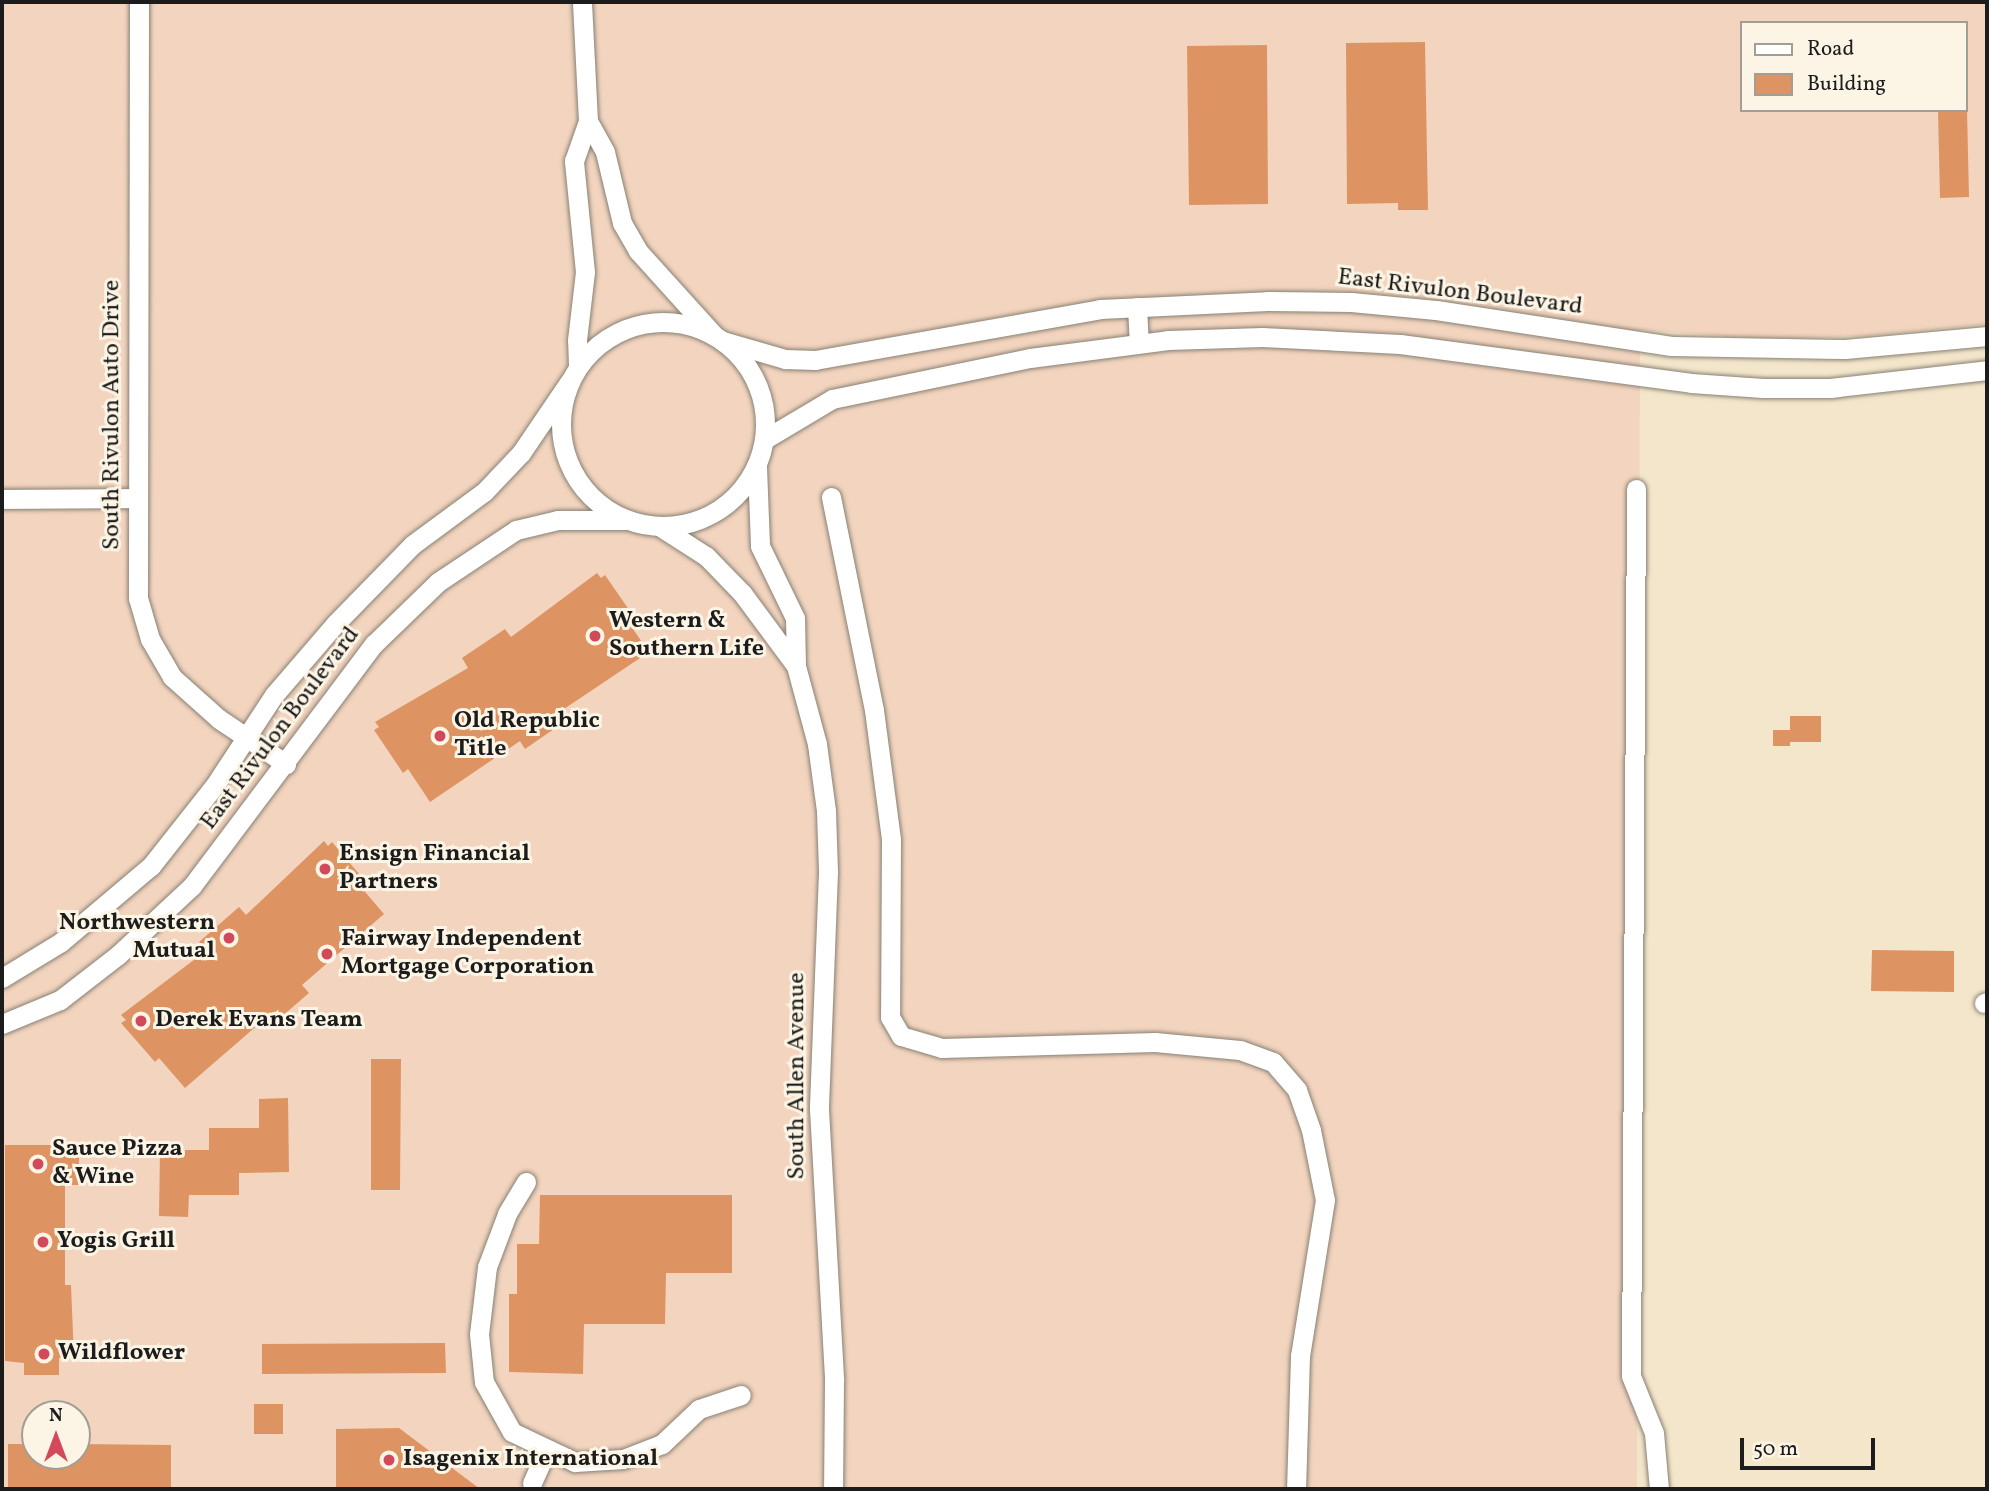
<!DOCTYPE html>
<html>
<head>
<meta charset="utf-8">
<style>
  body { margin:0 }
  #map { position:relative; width:1989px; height:1491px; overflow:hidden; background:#f4e6cb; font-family:Vollkorn,serif }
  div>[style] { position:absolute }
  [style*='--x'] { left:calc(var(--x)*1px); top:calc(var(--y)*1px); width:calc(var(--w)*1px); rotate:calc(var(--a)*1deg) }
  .built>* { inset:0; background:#f3d4bf }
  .building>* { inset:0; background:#dd9462 }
  .roads { filter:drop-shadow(0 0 2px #888174) drop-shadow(0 0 2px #888174) }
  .minor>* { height:19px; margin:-9.5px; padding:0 9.5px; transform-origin:9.5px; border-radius:9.5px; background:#fff }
  .minor>.ring { margin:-9.5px; padding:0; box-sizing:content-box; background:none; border:19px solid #fff; border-radius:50% }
  .dots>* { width:19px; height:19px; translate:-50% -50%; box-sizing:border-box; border:4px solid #fcf5e5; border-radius:50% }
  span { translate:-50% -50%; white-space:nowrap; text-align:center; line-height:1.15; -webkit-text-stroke:6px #fcf5e5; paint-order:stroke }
  .street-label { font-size:24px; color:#1c1c1c }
  .poi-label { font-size:24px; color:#1c1c1c; font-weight:700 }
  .left { translate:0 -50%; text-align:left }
  .right { translate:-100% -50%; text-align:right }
  .frame { position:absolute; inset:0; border:4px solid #1c1c1c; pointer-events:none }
  .legend { position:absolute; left:1740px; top:21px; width:228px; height:91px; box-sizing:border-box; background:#fcf5e5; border:2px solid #a29e95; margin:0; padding:9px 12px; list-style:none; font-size:21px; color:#1c1c1c }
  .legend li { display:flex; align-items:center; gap:14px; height:35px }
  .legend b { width:35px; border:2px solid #a29e95 }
  .north { position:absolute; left:21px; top:1400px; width:70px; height:70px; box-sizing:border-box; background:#fcf5e5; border:2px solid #a29e95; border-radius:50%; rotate:0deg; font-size:19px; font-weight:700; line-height:28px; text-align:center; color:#1c1c1c }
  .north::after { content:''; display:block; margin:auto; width:24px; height:32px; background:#d1495b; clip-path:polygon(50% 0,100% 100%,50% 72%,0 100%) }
  .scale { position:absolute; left:1740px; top:1438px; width:135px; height:32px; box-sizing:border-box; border:4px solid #1c1c1c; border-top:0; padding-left:9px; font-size:21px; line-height:24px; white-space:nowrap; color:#1c1c1c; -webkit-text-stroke:5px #fcf5e5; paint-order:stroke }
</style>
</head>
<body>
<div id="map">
  <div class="built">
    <div style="clip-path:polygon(evenodd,2px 2px,1987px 2px,1987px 324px,1866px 336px,1765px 339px,1640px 330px,1637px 1489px,2px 1489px,2px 2px,1742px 23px,1966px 23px,1966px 110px,1742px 110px,1742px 23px,2px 2px,35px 1414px,77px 1414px,77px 1456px,35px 1456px,35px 1414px)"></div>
  </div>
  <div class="building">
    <div style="clip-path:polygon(1425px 42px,1428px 210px,1398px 210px,1398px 203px,1347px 204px,1346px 43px)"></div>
    <div style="clip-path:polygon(1267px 45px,1268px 204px,1189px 205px,1187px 46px)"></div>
    <div style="clip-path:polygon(1938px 110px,1967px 110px,1969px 197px,1940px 198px)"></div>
    <div style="clip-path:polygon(597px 573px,601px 578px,605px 575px,634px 617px,628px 622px,649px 652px,558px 713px,564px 722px,525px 749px,520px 741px,430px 802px,408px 769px,403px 773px,374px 730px,379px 727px,375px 722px,468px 668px,462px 658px,505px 629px,511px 637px)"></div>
    <div style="clip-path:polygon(1790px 716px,1821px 716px,1821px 742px,1790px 742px)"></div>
    <div style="clip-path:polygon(1773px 730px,1790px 730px,1790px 746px,1773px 746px)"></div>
    <div style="clip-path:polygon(324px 841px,328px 846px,332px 842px,365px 881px,360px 886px,384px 914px,302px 985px,309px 993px,273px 1024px,267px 1017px,185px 1088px,159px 1058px,155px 1062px,121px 1023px,126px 1020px,121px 1015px,207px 950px,199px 942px,239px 907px,246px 915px)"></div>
    <div style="clip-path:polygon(1872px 950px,1954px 951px,1954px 992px,1871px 991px)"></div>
    <div style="clip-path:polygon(371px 1059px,401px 1059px,400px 1190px,371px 1190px)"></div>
    <div style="clip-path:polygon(288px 1098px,289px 1172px,239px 1173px,239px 1195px,189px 1195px,188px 1217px,159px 1216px,160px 1150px,209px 1150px,209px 1128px,259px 1128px,259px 1099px)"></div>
    <div style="clip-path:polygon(5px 1145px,58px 1145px,58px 1152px,79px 1152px,79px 1185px,65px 1185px,65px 1285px,71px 1285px,74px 1358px,59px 1358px,59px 1375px,24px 1375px,24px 1363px,5px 1361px)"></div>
    <div style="clip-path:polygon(540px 1195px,732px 1195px,732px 1273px,666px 1273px,665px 1324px,584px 1324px,583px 1374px,509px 1372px,509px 1294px,517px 1294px,517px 1244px,539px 1244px)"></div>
    <div style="clip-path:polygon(445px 1343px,446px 1373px,262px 1374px,262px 1344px)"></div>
    <div style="clip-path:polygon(254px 1404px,283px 1404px,283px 1434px,254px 1434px)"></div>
    <div style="clip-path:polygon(399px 1428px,480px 1489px,336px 1489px,336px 1429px)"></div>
    <div style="clip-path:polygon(8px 1444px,35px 1444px,35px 1456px,77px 1456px,77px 1444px,171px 1445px,171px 1489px,8px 1489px)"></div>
  </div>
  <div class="roads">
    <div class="minor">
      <div style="--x:139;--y:2;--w:596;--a:90.1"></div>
      <div style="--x:138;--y:598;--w:43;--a:73.7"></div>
      <div style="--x:150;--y:639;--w:44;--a:59.9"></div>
      <div style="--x:172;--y:677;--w:63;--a:41.8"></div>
      <div style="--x:219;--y:719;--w:81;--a:33.9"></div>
      <div style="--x:588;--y:121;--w:35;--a:61"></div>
      <div style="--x:605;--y:152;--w:73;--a:76.5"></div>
      <div style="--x:622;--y:223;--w:32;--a:60"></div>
      <div style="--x:638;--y:251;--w:113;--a:47.9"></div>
      <div style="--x:1137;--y:307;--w:35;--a:87"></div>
      <div class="ring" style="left:561px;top:322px;width:185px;height:185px"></div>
      <div style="--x:723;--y:341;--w:65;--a:16.2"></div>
      <div style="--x:785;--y:359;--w:30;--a:2"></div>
      <div style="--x:815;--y:360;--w:290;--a:-10.1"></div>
      <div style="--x:1100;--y:309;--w:167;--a:-2.7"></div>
      <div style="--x:1267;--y:301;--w:84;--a:0.7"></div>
      <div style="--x:1351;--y:302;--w:85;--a:5.4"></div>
      <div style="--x:1436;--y:310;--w:238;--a:8.7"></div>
      <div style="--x:1671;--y:346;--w:174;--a:1"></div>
      <div style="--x:1845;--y:349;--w:143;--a:-5.2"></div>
      <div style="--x:578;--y:366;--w:26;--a:-92"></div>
      <div style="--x:577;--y:340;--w:68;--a:-83.3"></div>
      <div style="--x:585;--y:272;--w:112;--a:-95.7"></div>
      <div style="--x:574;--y:161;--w:42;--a:-70.7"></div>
      <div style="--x:588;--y:121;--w:119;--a:-92.9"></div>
      <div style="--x:765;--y:439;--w:78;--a:-30.8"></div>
      <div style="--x:832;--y:399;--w:202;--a:-11.7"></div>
      <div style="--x:1030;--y:358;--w:139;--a:-7.4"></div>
      <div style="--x:1168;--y:340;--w:94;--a:-1.8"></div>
      <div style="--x:1262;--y:337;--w:138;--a:2.9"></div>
      <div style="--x:1400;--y:344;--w:294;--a:7.6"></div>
      <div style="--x:1691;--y:383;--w:72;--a:4"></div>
      <div style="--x:1763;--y:388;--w:67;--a:0"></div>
      <div style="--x:1830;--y:388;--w:158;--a:-6.5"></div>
      <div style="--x:757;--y:467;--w:79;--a:87.8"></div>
      <div style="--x:760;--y:546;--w:80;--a:64.1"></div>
      <div style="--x:795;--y:618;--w:48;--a:88.8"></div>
      <div style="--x:796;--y:666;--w:81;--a:74.9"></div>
      <div style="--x:817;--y:744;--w:68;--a:82.3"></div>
      <div style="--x:826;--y:811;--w:61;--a:88.1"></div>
      <div style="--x:828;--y:872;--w:237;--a:92.2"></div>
      <div style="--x:819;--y:1109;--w:272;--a:86.8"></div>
      <div style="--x:834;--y:1381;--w:108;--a:90.5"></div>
      <div style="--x:1636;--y:489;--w:887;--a:90.32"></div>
      <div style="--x:1631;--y:1376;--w:61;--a:68"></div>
      <div style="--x:1654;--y:1433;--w:56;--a:84.9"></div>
      <div style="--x:831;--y:497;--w:217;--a:78.6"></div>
      <div style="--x:874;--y:710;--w:131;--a:82.5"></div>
      <div style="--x:891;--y:840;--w:177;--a:90.3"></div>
      <div style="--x:890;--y:1017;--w:22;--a:60"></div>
      <div style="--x:901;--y:1036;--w:43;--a:16.3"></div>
      <div style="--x:942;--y:1048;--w:213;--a:-1.6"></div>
      <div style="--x:1155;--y:1042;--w:85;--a:5.4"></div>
      <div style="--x:1240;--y:1050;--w:35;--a:20"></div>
      <div style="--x:1273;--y:1062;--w:37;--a:49"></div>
      <div style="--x:1297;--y:1090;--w:42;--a:70.7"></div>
      <div style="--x:1311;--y:1130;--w:71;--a:78.7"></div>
      <div style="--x:1325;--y:1200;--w:158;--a:99.1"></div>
      <div style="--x:1300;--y:1356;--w:133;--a:91.7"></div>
      <div style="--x:2;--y:499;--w:136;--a:-0.4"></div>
      <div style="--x:659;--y:526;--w:56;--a:32.6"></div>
      <div style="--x:706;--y:556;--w:52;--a:45.8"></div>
      <div style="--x:742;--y:593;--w:91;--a:53.5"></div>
      <div style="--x:2;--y:978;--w:69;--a:-31.4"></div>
      <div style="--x:61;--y:942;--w:118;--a:-40.2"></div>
      <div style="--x:151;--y:866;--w:103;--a:-51.7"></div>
      <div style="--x:215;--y:785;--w:108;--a:-56.8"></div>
      <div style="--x:274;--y:695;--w:94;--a:-49.3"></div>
      <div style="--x:335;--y:624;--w:110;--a:-45.7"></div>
      <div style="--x:412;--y:545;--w:89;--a:-36.4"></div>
      <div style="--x:484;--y:492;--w:54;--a:-46.5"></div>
      <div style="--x:521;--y:453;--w:87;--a:-55.8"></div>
      <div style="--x:1984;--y:1003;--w:3;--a:-18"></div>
      <div style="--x:2;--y:1024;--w:63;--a:-22.5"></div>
      <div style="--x:60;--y:1000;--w:73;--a:-37.8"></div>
      <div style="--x:118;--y:955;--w:101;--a:-43"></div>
      <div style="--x:192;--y:886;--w:303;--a:-53.1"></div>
      <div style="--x:374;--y:644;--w:89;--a:-44.1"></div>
      <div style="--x:438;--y:582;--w:94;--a:-33.7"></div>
      <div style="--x:516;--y:530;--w:43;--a:-13.4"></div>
      <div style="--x:558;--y:520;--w:67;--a:0"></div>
      <div style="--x:526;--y:1182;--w:37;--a:121"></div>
      <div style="--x:507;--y:1214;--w:57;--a:110.7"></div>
      <div style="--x:487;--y:1267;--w:67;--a:96.8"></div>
      <div style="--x:479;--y:1334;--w:48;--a:84.1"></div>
      <div style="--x:484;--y:1382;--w:57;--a:60.8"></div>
      <div style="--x:512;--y:1432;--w:70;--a:25.5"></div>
      <div style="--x:575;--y:1462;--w:48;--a:-3.6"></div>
      <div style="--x:623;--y:1459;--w:42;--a:-21"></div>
      <div style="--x:662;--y:1444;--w:51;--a:-43.4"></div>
      <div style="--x:699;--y:1409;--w:44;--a:-18.4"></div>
      <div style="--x:532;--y:1483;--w:37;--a:-66"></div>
    </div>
  </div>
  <div class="dots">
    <div style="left:595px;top:636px;background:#d1495b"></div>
    <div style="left:440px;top:736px;background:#d1495b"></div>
    <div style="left:325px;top:869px;background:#d1495b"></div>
    <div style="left:229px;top:938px;background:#d1495b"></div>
    <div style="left:327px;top:954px;background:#d1495b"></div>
    <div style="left:141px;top:1021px;background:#d1495b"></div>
    <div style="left:38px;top:1164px;background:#d1495b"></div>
    <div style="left:43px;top:1242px;background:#d1495b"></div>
    <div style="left:44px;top:1354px;background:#d1495b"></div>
    <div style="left:389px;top:1460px;background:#d1495b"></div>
  </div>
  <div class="street-label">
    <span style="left:1460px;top:293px;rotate:7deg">East Rivulon Boulevard</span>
    <span style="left:113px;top:415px;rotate:-90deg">South Rivulon Auto Drive</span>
    <span style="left:281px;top:729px;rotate:-53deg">East Rivulon Boulevard</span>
    <span style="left:798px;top:1076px;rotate:-90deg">South Allen Avenue</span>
  </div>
  <div class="poi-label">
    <span class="left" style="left:609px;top:636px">Western &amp;<br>Southern Life</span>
    <span class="left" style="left:454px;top:736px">Old Republic<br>Title</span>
    <span class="left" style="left:339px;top:869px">Ensign Financial<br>Partners</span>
    <span class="right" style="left:215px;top:938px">Northwestern<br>Mutual</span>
    <span class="left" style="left:341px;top:954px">Fairway Independent<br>Mortgage Corporation</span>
    <span class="left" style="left:155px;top:1021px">Derek Evans Team</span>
    <span class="left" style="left:52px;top:1164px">Sauce Pizza<br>&amp; Wine</span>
    <span class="left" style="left:57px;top:1242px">Yogis Grill</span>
    <span class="left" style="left:58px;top:1354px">Wildflower</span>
    <span class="left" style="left:403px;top:1460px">Isagenix International</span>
  </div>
  <div class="frame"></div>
  <ul class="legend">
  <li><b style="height:9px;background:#fff"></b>Road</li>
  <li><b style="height:19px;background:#dd9462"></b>Building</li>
  </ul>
  <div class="north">N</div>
  <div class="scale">50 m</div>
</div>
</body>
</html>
